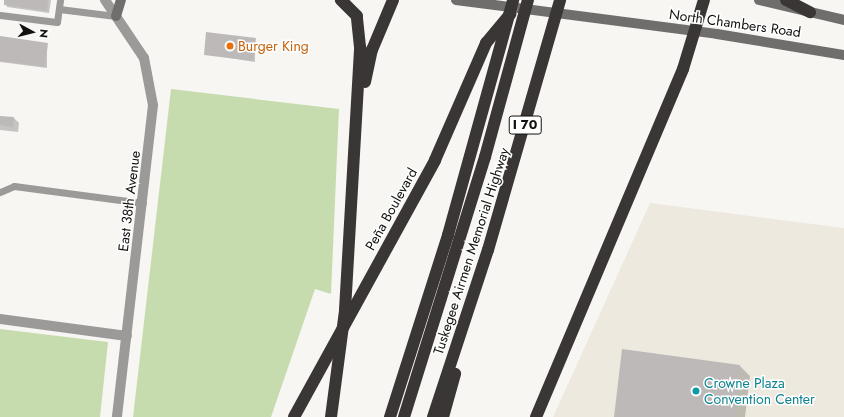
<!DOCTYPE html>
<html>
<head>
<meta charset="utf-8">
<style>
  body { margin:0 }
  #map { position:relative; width:844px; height:417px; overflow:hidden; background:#f7f6f3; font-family:Jost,sans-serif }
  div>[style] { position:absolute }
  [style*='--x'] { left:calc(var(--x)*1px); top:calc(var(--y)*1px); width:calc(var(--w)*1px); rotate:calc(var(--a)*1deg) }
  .built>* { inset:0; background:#ede9df }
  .green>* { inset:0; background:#c7dcae }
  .shadow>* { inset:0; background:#0003 }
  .building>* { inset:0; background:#bdb9b9 }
  .service>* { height:7px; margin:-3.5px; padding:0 3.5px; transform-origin:3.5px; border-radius:3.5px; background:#9b9a99 }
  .minor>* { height:10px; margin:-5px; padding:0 5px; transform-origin:5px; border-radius:5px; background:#9b9a99 }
  .secondary>* { height:10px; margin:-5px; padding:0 5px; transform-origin:5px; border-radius:5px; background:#706e6d }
  .motorway>* { height:12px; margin:-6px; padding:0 6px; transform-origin:6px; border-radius:6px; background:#393635 }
  .dots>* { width:11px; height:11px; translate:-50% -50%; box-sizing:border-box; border:2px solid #fff; border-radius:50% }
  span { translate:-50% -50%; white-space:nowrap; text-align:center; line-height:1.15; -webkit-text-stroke:3px #fff; paint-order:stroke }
  .shield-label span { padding:1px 3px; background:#fff; border:1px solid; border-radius:3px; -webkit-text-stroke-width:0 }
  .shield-label { font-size:13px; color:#11110f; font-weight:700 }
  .street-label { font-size:14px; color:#11110f }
  .food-label { font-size:14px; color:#c56008 }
  .left { translate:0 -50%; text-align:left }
  .culture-label { font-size:14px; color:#0d838f }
  .north { position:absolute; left:12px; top:12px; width:40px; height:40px; -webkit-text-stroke:3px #fff; paint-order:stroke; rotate:97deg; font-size:11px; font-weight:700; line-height:16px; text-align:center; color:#11110f }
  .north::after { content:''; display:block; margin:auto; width:14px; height:18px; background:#11110f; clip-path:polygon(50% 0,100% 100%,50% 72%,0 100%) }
</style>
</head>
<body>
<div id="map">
  <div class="built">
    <div style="clip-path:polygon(650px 203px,844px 228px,844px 417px,553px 417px)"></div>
  </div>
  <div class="green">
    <div style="clip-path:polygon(171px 89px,339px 109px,331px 294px,315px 289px,271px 417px,133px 417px)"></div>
    <div style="clip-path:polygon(0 329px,108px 342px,100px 417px,0 417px)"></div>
  </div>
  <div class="shadow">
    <div style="clip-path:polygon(5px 0,51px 0,49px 13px,7px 7px)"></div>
    <div style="clip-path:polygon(0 37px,47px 44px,47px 68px,0 62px)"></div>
    <div style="clip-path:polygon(255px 39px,255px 62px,205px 54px)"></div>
    <div style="clip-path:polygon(0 117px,14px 118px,19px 123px,18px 132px,0 130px)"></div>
    <div style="clip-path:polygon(740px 366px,750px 376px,745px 417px,615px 417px)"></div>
  </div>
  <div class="building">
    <div style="clip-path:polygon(4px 0,48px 0,47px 11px,4px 5px)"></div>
    <div style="clip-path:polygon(206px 32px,256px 38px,253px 61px,204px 55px)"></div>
    <div style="clip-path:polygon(0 36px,48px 43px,45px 67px,0 61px)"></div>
    <div style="clip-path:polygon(0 116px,14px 117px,13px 127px,0 125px)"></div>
    <div style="clip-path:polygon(622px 349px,740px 365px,734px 417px,614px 417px)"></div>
  </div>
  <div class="service">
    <div style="--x:59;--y:9;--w:57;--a:7"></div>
    <div style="--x:0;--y:15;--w:57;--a:7"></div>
    <div style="--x:57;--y:22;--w:22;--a:-82"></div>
    <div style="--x:0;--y:192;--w:15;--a:-23"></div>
    <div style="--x:14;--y:186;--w:130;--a:7.5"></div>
  </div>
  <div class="minor">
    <div style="--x:105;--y:0;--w:70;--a:56.1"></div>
    <div style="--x:144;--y:58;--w:48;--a:79.2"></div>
    <div style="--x:153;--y:105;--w:314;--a:96.6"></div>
    <div style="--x:0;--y:319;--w:128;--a:7.6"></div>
  </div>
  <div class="secondary">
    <div style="--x:456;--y:0;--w:263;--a:7.4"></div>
    <div style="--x:717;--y:34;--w:129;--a:9.4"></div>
    <div style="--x:759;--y:0;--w:87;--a:13.2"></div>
    <div style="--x:116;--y:16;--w:17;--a:-73"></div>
  </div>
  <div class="motorway">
    <div style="--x:786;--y:0;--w:27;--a:27"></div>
    <div style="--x:365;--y:82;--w:33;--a:-78"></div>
    <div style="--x:372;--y:50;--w:54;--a:-67.2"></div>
    <div style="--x:294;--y:417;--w:293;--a:-61.2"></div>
    <div style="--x:435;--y:160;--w:128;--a:-66.4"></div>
    <div style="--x:486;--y:43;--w:38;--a:-50"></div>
    <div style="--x:331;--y:417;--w:108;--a:-82.5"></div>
    <div style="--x:345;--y:310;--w:263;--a:-86.7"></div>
    <div style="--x:360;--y:47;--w:31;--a:-96"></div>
    <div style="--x:357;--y:16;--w:23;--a:-135"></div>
    <div style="--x:390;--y:417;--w:191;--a:-72.3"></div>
    <div style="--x:448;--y:235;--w:244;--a:-74.5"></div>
    <div style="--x:404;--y:417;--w:272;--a:-72.7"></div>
    <div style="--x:485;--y:157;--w:163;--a:-74.7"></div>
    <div style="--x:433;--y:417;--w:176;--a:-71.8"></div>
    <div style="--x:488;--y:250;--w:260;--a:-73.9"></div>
    <div style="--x:443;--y:417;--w:45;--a:-74.4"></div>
    <div style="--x:536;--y:417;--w:378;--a:-67.1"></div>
    <div style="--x:683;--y:69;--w:72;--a:-73.1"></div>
  </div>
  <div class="dots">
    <div style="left:230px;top:46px;background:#e8710a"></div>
    <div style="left:696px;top:391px;background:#0f9aa8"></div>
  </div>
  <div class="shield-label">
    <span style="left:525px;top:125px">I 70</span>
  </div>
  <div class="street-label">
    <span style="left:735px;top:23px;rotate:8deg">North Chambers Road</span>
    <span style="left:129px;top:201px;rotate:-83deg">East 38th Avenue</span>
    <span style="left:391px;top:209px;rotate:-61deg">Peña Boulevard</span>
    <span style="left:471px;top:251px;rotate:-72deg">Tuskegee Airmen Memorial Highway</span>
  </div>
  <div class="food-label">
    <span class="left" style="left:238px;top:46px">Burger King</span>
  </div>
  <div class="culture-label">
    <span class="left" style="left:704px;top:391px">Crowne Plaza<br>Convention Center</span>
  </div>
  <div class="north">N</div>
</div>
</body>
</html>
